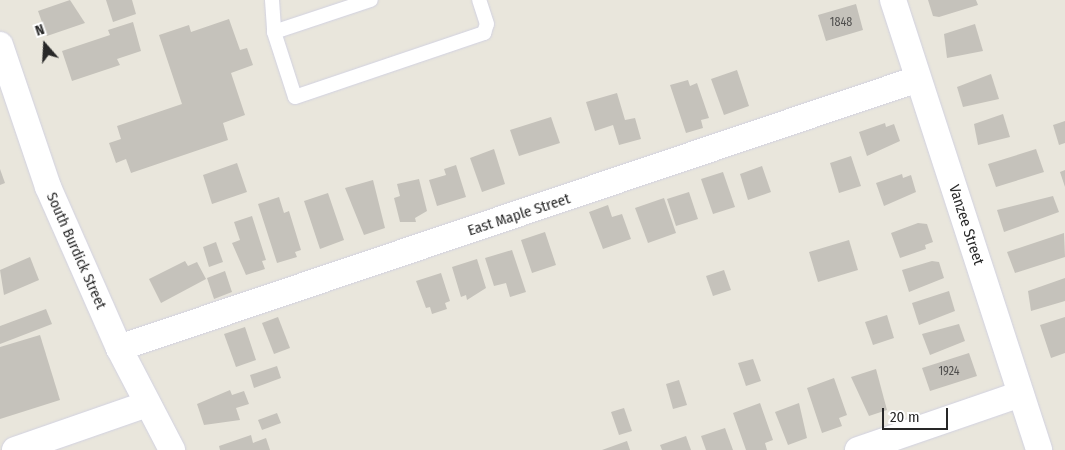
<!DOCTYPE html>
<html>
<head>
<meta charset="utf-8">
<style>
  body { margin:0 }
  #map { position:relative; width:1065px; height:450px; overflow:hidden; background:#e9e6dc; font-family:"Fira Sans Condensed",sans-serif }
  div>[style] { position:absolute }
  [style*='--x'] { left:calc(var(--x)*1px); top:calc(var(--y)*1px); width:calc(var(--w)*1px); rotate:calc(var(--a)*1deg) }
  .building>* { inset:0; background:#c5c2bb }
  .roads { filter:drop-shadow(0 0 1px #d1d1e0) drop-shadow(0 0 1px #d1d1e0) }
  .service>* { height:14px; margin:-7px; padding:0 7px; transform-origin:7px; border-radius:7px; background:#fff }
  .minor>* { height:26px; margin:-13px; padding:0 13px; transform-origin:13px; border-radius:13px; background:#fff }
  span { translate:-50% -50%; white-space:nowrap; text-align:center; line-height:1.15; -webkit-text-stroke:4px #fff; paint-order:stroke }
  .number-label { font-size:12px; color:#4f4e4d }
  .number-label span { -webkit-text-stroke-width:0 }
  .street-label { font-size:15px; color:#282828 }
  .north { position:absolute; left:20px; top:20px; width:50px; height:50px; -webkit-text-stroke:4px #fff; paint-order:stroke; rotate:341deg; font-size:14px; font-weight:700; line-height:20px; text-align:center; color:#282828 }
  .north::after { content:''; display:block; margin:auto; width:18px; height:22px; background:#282828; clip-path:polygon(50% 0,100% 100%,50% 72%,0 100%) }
  .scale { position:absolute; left:882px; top:408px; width:66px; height:22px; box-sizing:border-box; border:2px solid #282828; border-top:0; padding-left:6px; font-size:15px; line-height:18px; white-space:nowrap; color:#282828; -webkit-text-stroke:4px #fff; paint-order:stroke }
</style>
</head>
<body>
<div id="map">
  <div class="building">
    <div style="clip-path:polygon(70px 0,85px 23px,47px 36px,38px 11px)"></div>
    <div style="clip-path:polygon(106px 0,132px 0,136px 14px,113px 22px)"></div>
    <div style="clip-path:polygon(928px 0,976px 0,978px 5px,939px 17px,933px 16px)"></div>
    <div style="clip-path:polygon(856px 4px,863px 30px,826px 41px,818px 15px)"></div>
    <div style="clip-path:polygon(229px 19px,240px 50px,247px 48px,253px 65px,231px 73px,245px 115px,223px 123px,228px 140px,131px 173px,126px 159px,116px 163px,109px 143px,121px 139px,117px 126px,182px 104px,159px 35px,189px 25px,191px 32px)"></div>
    <div style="clip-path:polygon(133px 22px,141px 51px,117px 59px,120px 65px,72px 81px,62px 51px,110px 35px,108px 30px)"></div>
    <div style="clip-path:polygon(975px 24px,983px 51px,947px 58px,944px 34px)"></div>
    <div style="clip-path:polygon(737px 70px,749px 106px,724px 115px,711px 79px)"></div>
    <div style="clip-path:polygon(991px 74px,999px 99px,963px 107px,957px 87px)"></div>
    <div style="clip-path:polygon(688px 80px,690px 86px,697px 83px,709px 118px,701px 120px,703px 128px,686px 133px,670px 85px)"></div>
    <div style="clip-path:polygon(617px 93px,625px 120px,635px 118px,641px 139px,619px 145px,613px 125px,595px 131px,586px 102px)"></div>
    <div style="clip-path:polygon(1003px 114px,1010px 137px,978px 145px,974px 124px)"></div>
    <div style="clip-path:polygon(551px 117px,560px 143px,519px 156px,510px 130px)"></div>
    <div style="clip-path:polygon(1065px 121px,1065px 143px,1059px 145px,1053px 125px)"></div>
    <div style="clip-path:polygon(885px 123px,886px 127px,894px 124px,900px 141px,867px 156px,859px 132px)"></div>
    <div style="clip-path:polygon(494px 149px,505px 184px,482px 192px,470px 158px)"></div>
    <div style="clip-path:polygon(1036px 149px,1044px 172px,996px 187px,988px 164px)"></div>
    <div style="clip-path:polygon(851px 156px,861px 186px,839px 193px,830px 163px)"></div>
    <div style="clip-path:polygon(237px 163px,247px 192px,212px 204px,203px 175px)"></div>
    <div style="clip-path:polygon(456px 165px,466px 197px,437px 206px,429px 180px,446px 175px,444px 169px)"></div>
    <div style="clip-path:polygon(762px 166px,771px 192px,748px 200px,740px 174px)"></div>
    <div style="clip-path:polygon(0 169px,5px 183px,0 185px)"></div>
    <div style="clip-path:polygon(1065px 170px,1065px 187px,1060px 172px)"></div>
    <div style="clip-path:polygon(723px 172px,735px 207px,713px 214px,701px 179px)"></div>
    <div style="clip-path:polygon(902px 174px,903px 178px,911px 175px,916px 192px,884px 206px,876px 183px)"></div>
    <div style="clip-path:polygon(419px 179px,427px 211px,415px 218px,416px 222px,400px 222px,394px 198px,400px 196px,397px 184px)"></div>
    <div style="clip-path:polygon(373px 180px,385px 228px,364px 235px,345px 188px)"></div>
    <div style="clip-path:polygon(689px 192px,698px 219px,676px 226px,667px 199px)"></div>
    <div style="clip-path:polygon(328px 193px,344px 240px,320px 249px,304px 201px)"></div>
    <div style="clip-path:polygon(1053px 196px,1059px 212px,1004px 232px,997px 210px)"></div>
    <div style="clip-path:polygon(279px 197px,284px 213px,289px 211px,301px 250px,295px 252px,297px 257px,277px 263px,258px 204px)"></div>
    <div style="clip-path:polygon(664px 198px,676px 233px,648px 243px,635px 208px)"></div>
    <div style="clip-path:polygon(608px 205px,612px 217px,622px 214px,631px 239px,603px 249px,589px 212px)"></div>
    <div style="clip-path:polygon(252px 216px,266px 260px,262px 261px,265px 269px,246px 275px,232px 243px,240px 240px,234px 222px)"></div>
    <div style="clip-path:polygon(918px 223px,927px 224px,933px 242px,925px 245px,926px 249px,900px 258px,891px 233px)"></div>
    <div style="clip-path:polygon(545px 232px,556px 265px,532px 273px,521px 240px)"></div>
    <div style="clip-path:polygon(1064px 233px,1065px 257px,1015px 273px,1007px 252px)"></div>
    <div style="clip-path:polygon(849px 240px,858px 270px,818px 282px,809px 252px)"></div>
    <div style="clip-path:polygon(216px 242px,223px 262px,209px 267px,203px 247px)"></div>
    <div style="clip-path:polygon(512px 250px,526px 292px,510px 297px,506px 283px,494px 286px,485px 258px)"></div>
    <div style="clip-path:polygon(30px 257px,39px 280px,4px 295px,0 270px)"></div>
    <div style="clip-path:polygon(477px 259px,486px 288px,467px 300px,466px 295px,461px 297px,452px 267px)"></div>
    <div style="clip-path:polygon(185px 261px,188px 266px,197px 262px,206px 279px,161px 303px,149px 279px)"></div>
    <div style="clip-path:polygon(932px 261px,939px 262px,944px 278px,909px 292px,902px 270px)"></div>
    <div style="clip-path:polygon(724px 270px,731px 290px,713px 296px,706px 276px)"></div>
    <div style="clip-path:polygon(225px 271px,232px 292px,214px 299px,207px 278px)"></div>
    <div style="clip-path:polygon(441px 273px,450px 301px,445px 303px,447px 309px,432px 314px,430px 307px,426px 308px,416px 281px)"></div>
    <div style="clip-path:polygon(1065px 278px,1065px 301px,1031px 311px,1028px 291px)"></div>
    <div style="clip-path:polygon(949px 291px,955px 311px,919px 325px,912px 303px)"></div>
    <div style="clip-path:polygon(46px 309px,52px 324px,0 344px,0 326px)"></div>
    <div style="clip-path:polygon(887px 315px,894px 338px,873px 345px,865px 322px)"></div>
    <div style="clip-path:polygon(278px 317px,290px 348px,274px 354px,262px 323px)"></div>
    <div style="clip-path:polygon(1065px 317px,1065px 353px,1051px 358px,1040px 325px)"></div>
    <div style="clip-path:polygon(959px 324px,965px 341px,930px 355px,922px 334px)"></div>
    <div style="clip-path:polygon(245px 327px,256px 360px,236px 367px,224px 334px)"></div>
    <div style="clip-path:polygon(40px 335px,60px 400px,0 419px,0 347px)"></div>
    <div style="clip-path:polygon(969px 353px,977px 376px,930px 391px,922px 368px)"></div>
    <div style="clip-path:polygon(753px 359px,761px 381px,746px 386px,738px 363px)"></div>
    <div style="clip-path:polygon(277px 366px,281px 378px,254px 388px,250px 375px)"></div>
    <div style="clip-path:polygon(876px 369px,887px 410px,869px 416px,851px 377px)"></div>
    <div style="clip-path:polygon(834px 378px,847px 415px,839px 418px,842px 426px,822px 433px,807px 388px)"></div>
    <div style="clip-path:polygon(679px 380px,687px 405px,673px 409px,666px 384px)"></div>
    <div style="clip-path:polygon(230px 390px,232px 395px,244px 391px,249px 404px,236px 408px,240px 420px,204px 425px,197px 404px)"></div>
    <div style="clip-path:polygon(760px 403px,773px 440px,765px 443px,767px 450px,746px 450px,733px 413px)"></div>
    <div style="clip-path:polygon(799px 403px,807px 438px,788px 445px,775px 412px)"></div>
    <div style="clip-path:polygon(624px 408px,632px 431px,619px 435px,611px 412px)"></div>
    <div style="clip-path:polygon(277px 413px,281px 423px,262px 430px,258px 420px)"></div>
    <div style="clip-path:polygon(725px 428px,733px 450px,706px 450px,701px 436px)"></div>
    <div style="clip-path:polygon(251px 435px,253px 443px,266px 438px,270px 450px,220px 450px,219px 446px)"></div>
    <div style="clip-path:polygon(686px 436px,691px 450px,662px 450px,660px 445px)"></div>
    <div style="clip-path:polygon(627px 441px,630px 450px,602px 450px)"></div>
  </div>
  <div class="roads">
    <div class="service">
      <div style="--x:272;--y:0;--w:32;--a:86"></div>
      <div style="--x:274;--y:32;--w:68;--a:72.1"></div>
      <div style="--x:295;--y:97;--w:200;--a:-18.7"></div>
      <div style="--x:484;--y:33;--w:9;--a:-72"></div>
      <div style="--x:487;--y:24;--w:25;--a:-108"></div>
      <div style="--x:274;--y:32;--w:102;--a:-18.3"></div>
    </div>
    <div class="minor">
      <div style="--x:893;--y:0;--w:473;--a:72"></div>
      <div style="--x:0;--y:45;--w:150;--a:71.3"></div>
      <div style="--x:48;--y:187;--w:176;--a:66.2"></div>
      <div style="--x:119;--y:348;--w:115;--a:62.5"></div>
      <div style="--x:119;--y:348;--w:843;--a:-18.61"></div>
      <div style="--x:15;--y:450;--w:140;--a:-19.2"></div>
      <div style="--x:858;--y:450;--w:172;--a:-19"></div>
    </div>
  </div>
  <div class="number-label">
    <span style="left:841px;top:23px">1848</span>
    <span style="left:949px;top:372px">1924</span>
  </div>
  <div class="street-label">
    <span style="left:519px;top:215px;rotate:-18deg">East Maple Street</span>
    <span style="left:966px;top:225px;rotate:72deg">Vanzee Street</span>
    <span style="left:76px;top:251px;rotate:66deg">South Burdick Street</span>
  </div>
  <div class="north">N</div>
  <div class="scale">20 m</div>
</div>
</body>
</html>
